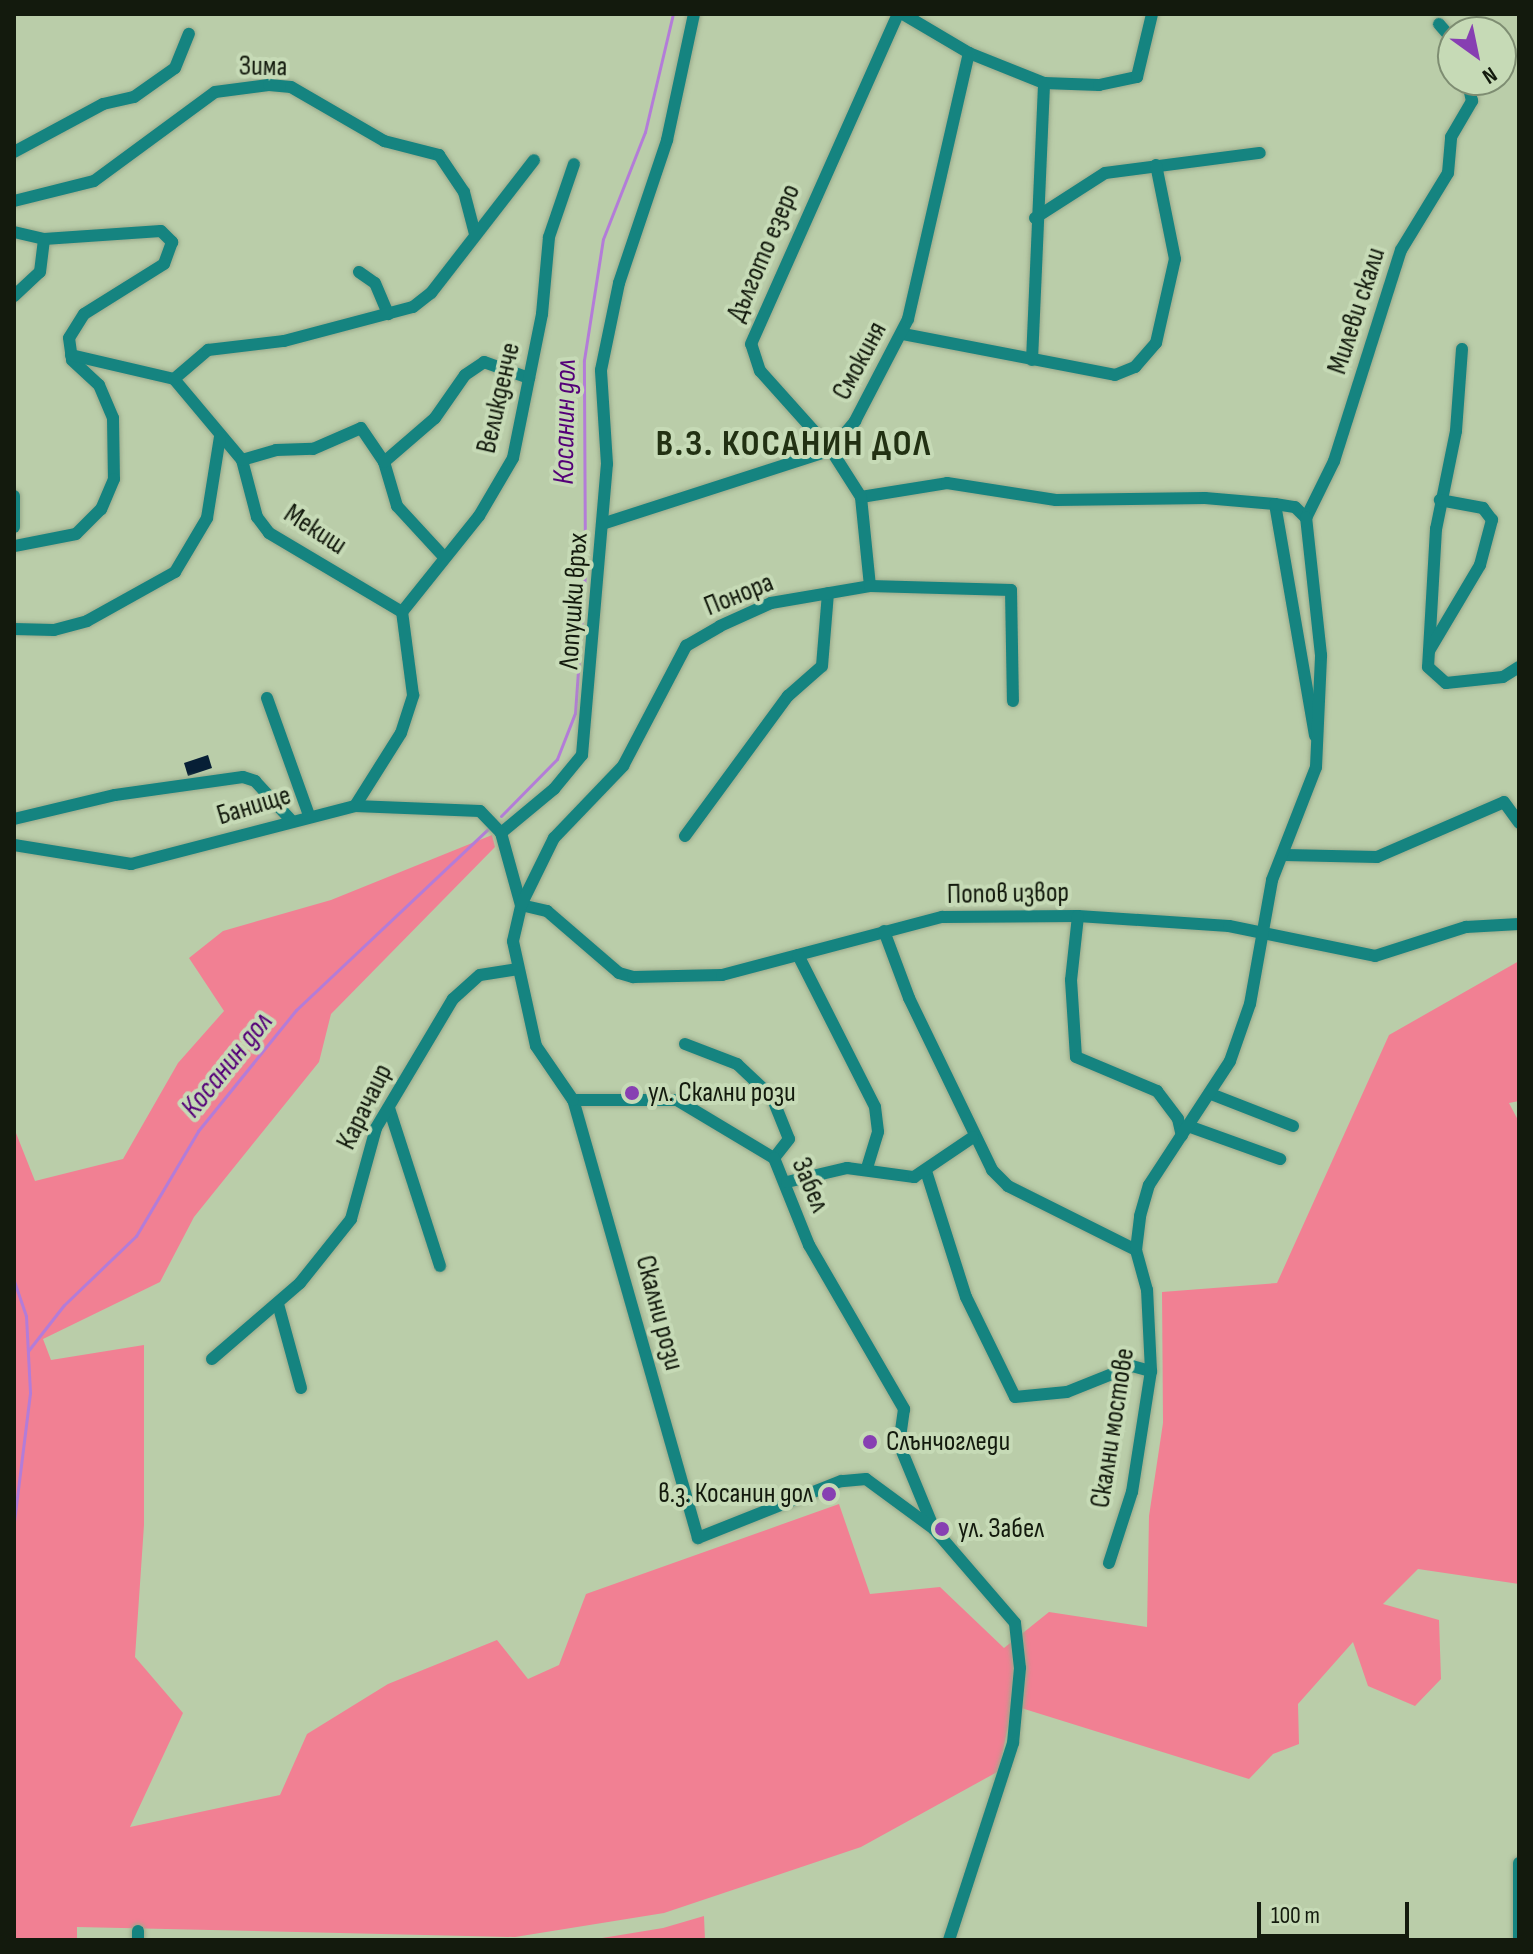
<!DOCTYPE html>
<html>
<head>
<meta charset="utf-8">
<style>
  body { margin:0 }
  #map { position:relative; width:1533px; height:1954px; overflow:hidden; background:#bacda9; font-family:"Sofia Sans Condensed",sans-serif }
  div>[style] { position:absolute }
  [style*='--x'] { left:calc(var(--x)*1px); top:calc(var(--y)*1px); width:calc(var(--w)*1px); rotate:calc(var(--a)*1deg) }
  .green>* { inset:0; background:#f18093 }
  .stream>* { height:3px; margin:-1.5px; padding:0 1.5px; transform-origin:1.5px; border-radius:1.5px; background:#b37cd8 }
  .building>* { inset:0; background:#071f36 }
  .roads { filter:drop-shadow(0 0 2px #99a98a) drop-shadow(0 0 2px #99a98a) }
  .minor>* { height:12px; margin:-6px; padding:0 6px; transform-origin:6px; border-radius:6px; background:#158480 }
  .dots>* { width:22px; height:22px; translate:-50% -50%; box-sizing:border-box; border:4px solid #c6dab6; border-radius:50% }
  span { translate:-50% -50%; white-space:nowrap; text-align:center; line-height:1.15; -webkit-text-stroke:8px #c6dab6; paint-order:stroke }
  .street-label { font-size:28px; color:#131a0d }
  .poi-label { font-size:28px; color:#131a0d }
  .left { translate:0 -50%; text-align:left }
  .right { translate:-100% -50%; text-align:right }
  .water-label { font-size:30px; color:#540078; font-style:italic }
  .district-label { font-size:36px; color:#223113; font-weight:700; letter-spacing:2px }
  .frame { position:absolute; inset:0; border:16px solid #131a0d; pointer-events:none }
  .north { position:absolute; left:1437px; top:16px; width:80px; height:80px; box-sizing:border-box; background:#c6dab6; border:2px solid #7e8d72; border-radius:50%; rotate:147deg; font-size:22px; font-weight:700; line-height:32px; text-align:center; color:#131a0d }
  .north::after { content:''; display:block; margin:auto; width:28px; height:36px; background:#873fb2; clip-path:polygon(50% 0,100% 100%,50% 72%,0 100%) }
  .scale { position:absolute; left:1257px; top:1902px; width:152px; height:36px; box-sizing:border-box; border:4px solid #131a0d; border-top:0; padding-left:10px; font-size:24px; line-height:28px; white-space:nowrap; color:#131a0d; -webkit-text-stroke:6px #c6dab6; paint-order:stroke }
</style>
</head>
<body>
<div id="map">
  <div class="green">
    <div style="clip-path:polygon(492px 835px,495px 847px,331px 1014px,319px 1062px,194px 1217px,160px 1282px,43px 1339px,51px 1360px,144px 1345px,144px 1525px,135px 1657px,183px 1713px,130px 1827px,280px 1795px,307px 1734px,388px 1684px,497px 1640px,528px 1679px,559px 1665px,586px 1594px,839px 1504px,870px 1594px,940px 1587px,1004px 1648px,1049px 1612px,1147px 1627px,1149px 1516px,1163px 1423px,1162px 1292px,1277px 1283px,1389px 1035px,1519px 961px,1519px 1101px,1509px 1103px,1519px 1122px,1519px 1584px,1418px 1569px,1383px 1604px,1439px 1620px,1441px 1679px,1415px 1706px,1368px 1686px,1353px 1642px,1298px 1704px,1299px 1744px,1273px 1754px,1249px 1779px,1018px 1707px,1014px 1696px,999px 1771px,861px 1847px,664px 1913px,515px 1937px,77px 1927px,77px 1940px,14px 1940px,14px 1128px,35px 1181px,123px 1159px,178px 1063px,224px 1011px,189px 958px,223px 931px,331px 900px)"></div>
    <div style="clip-path:polygon(704px 1916px,705px 1940px,590px 1940px,663px 1928px)"></div>
  </div>
  <div class="stream">
    <div style="--x:501;--y:816;--w:80;--a:-45.5"></div>
    <div style="--x:557;--y:759;--w:49;--a:-68.6"></div>
    <div style="--x:575;--y:713;--w:141;--a:-85.9"></div>
    <div style="--x:585;--y:572;--w:212;--a:-90.3"></div>
    <div style="--x:584;--y:360;--w:122;--a:-81.1"></div>
    <div style="--x:603;--y:239;--w:115;--a:-68.6"></div>
    <div style="--x:645;--y:132;--w:121;--a:-76.7"></div>
    <div style="--x:14;--y:1281;--w:37;--a:71"></div>
    <div style="--x:26;--y:1316;--w:77;--a:87"></div>
    <div style="--x:30;--y:1393;--w:130;--a:97.1"></div>
    <div style="--x:28;--y:1351;--w:58;--a:-52"></div>
    <div style="--x:64;--y:1305;--w:100;--a:-43.8"></div>
    <div style="--x:136;--y:1236;--w:122;--a:-59.4"></div>
    <div style="--x:198;--y:1131;--w:156;--a:-51"></div>
    <div style="--x:296;--y:1010;--w:264;--a:-43.3"></div>
  </div>
  <div class="building">
    <div style="clip-path:polygon(208px 755px,212px 768px,188px 776px,184px 763px)"></div>
  </div>
  <div class="roads">
    <div class="minor">
      <div style="--x:903;--y:14;--w:77;--a:30.6"></div>
      <div style="--x:969;--y:53;--w:81;--a:21.8"></div>
      <div style="--x:1044;--y:83;--w:55;--a:2.1"></div>
      <div style="--x:1099;--y:85;--w:39;--a:-12"></div>
      <div style="--x:1137;--y:77;--w:65;--a:-76.6"></div>
      <div style="--x:1439;--y:24;--w:21;--a:49"></div>
      <div style="--x:14;--y:152;--w:101;--a:-28.3"></div>
      <div style="--x:103;--y:104;--w:32;--a:-13"></div>
      <div style="--x:134;--y:97;--w:50;--a:-35.3"></div>
      <div style="--x:175;--y:68;--w:37;--a:-68"></div>
      <div style="--x:14;--y:201;--w:82;--a:-14"></div>
      <div style="--x:94;--y:181;--w:150;--a:-36.3"></div>
      <div style="--x:215;--y:92;--w:54;--a:-7.4"></div>
      <div style="--x:269;--y:85;--w:22;--a:5"></div>
      <div style="--x:291;--y:87;--w:108;--a:30.1"></div>
      <div style="--x:384;--y:141;--w:57;--a:14.3"></div>
      <div style="--x:439;--y:155;--w:45;--a:56"></div>
      <div style="--x:464;--y:192;--w:43;--a:75.3"></div>
      <div style="--x:1035;--y:218;--w:83;--a:-32.7"></div>
      <div style="--x:1105;--y:173;--w:156;--a:-7.4"></div>
      <div style="--x:14;--y:232;--w:31;--a:13"></div>
      <div style="--x:44;--y:239;--w:117;--a:-3.9"></div>
      <div style="--x:161;--y:231;--w:16;--a:45"></div>
      <div style="--x:172;--y:242;--w:23;--a:110"></div>
      <div style="--x:164;--y:264;--w:94;--a:148"></div>
      <div style="--x:84;--y:314;--w:28;--a:122"></div>
      <div style="--x:69;--y:338;--w:22;--a:82"></div>
      <div style="--x:72;--y:360;--w:37;--a:43"></div>
      <div style="--x:99;--y:385;--w:36;--a:67"></div>
      <div style="--x:113;--y:418;--w:61;--a:89.1"></div>
      <div style="--x:114;--y:479;--w:33;--a:113"></div>
      <div style="--x:101;--y:509;--w:35;--a:135"></div>
      <div style="--x:76;--y:534;--w:63;--a:169"></div>
      <div style="--x:359;--y:272;--w:19;--a:35"></div>
      <div style="--x:375;--y:283;--w:34;--a:67"></div>
      <div style="--x:14;--y:296;--w:35;--a:-43"></div>
      <div style="--x:40;--y:272;--w:33;--a:-83"></div>
      <div style="--x:903;--y:334;--w:216;--a:10.9"></div>
      <div style="--x:1115;--y:375;--w:22;--a:-22"></div>
      <div style="--x:1135;--y:367;--w:32;--a:-49"></div>
      <div style="--x:1156;--y:343;--w:86;--a:-77.3"></div>
      <div style="--x:1175;--y:259;--w:96;--a:-101.4"></div>
      <div style="--x:1462;--y:349;--w:82;--a:94.2"></div>
      <div style="--x:1456;--y:431;--w:100;--a:101.5"></div>
      <div style="--x:1436;--y:529;--w:138;--a:93.3"></div>
      <div style="--x:1428;--y:667;--w:24;--a:42"></div>
      <div style="--x:1446;--y:683;--w:57;--a:-6"></div>
      <div style="--x:1503;--y:677;--w:19;--a:-32"></div>
      <div style="--x:71;--y:355;--w:106;--a:13.1"></div>
      <div style="--x:174;--y:379;--w:106;--a:50"></div>
      <div style="--x:242;--y:460;--w:59;--a:75.3"></div>
      <div style="--x:257;--y:517;--w:20;--a:53"></div>
      <div style="--x:269;--y:533;--w:155;--a:30.7"></div>
      <div style="--x:1032;--y:360;--w:277;--a:-87.5"></div>
      <div style="--x:174;--y:379;--w:45;--a:-40.5"></div>
      <div style="--x:208;--y:350;--w:77;--a:-6.8"></div>
      <div style="--x:284;--y:341;--w:133;--a:-14.8"></div>
      <div style="--x:413;--y:307;--w:23;--a:-38"></div>
      <div style="--x:431;--y:293;--w:168;--a:-52.2"></div>
      <div style="--x:242;--y:460;--w:35;--a:-16"></div>
      <div style="--x:276;--y:450;--w:37;--a:-2"></div>
      <div style="--x:313;--y:449;--w:52;--a:-23.6"></div>
      <div style="--x:361;--y:428;--w:41;--a:55.9"></div>
      <div style="--x:384;--y:462;--w:46;--a:73.5"></div>
      <div style="--x:397;--y:506;--w:69;--a:47.3"></div>
      <div style="--x:384;--y:462;--w:67;--a:-40.8"></div>
      <div style="--x:435;--y:418;--w:52;--a:-55.1"></div>
      <div style="--x:465;--y:375;--w:23;--a:-34"></div>
      <div style="--x:484;--y:362;--w:48;--a:19.6"></div>
      <div style="--x:14;--y:496;--w:31;--a:90"></div>
      <div style="--x:861;--y:497;--w:87;--a:-9.2"></div>
      <div style="--x:947;--y:483;--w:110;--a:8.9"></div>
      <div style="--x:1056;--y:500;--w:149;--a:-0.8"></div>
      <div style="--x:1205;--y:498;--w:70;--a:4.9"></div>
      <div style="--x:1275;--y:504;--w:235;--a:80.2"></div>
      <div style="--x:1275;--y:504;--w:20;--a:9"></div>
      <div style="--x:1295;--y:507;--w:16;--a:45"></div>
      <div style="--x:1306;--y:518;--w:64;--a:-63.8"></div>
      <div style="--x:1334;--y:461;--w:221;--a:-72.4"></div>
      <div style="--x:1401;--y:250;--w:90;--a:-58.6"></div>
      <div style="--x:1448;--y:173;--w:36;--a:-85"></div>
      <div style="--x:1451;--y:137;--w:42;--a:-59.7"></div>
      <div style="--x:1472;--y:101;--w:22;--a:-103"></div>
      <div style="--x:602;--y:524;--w:241;--a:-17.9"></div>
      <div style="--x:831;--y:450;--w:38;--a:-50"></div>
      <div style="--x:855;--y:421;--w:115;--a:-62.5"></div>
      <div style="--x:908;--y:319;--w:273;--a:-77.1"></div>
      <div style="--x:870;--y:586;--w:89;--a:-95.8"></div>
      <div style="--x:861;--y:497;--w:56;--a:-122.6"></div>
      <div style="--x:831;--y:450;--w:106;--a:-131.9"></div>
      <div style="--x:760;--y:371;--w:28;--a:-108"></div>
      <div style="--x:751;--y:344;--w:361;--a:-66"></div>
      <div style="--x:402;--y:612;--w:123;--a:-51.3"></div>
      <div style="--x:479;--y:516;--w:67;--a:-59.6"></div>
      <div style="--x:513;--y:458;--w:147;--a:-78.6"></div>
      <div style="--x:542;--y:314;--w:77;--a:-84.8"></div>
      <div style="--x:549;--y:237;--w:77;--a:-71.1"></div>
      <div style="--x:14;--y:629;--w:40;--a:1.4"></div>
      <div style="--x:54;--y:630;--w:34;--a:-15"></div>
      <div style="--x:87;--y:621;--w:101;--a:-29.1"></div>
      <div style="--x:175;--y:572;--w:63;--a:-59.3"></div>
      <div style="--x:207;--y:518;--w:82;--a:-80.9"></div>
      <div style="--x:1429;--y:651;--w:100;--a:-59.3"></div>
      <div style="--x:1480;--y:565;--w:47;--a:-75.1"></div>
      <div style="--x:1492;--y:520;--w:15;--a:-127"></div>
      <div style="--x:1483;--y:508;--w:44;--a:-169.5"></div>
      <div style="--x:267;--y:698;--w:124;--a:70.3"></div>
      <div style="--x:355;--y:806;--w:86;--a:-57.8"></div>
      <div style="--x:401;--y:733;--w:40;--a:-72"></div>
      <div style="--x:413;--y:695;--w:84;--a:-97.5"></div>
      <div style="--x:14;--y:819;--w:104;--a:-13.4"></div>
      <div style="--x:115;--y:795;--w:129;--a:-8"></div>
      <div style="--x:243;--y:777;--w:13;--a:18"></div>
      <div style="--x:255;--y:781;--w:52;--a:47.4"></div>
      <div style="--x:501;--y:833;--w:69;--a:-39.7"></div>
      <div style="--x:554;--y:789;--w:44;--a:-50.5"></div>
      <div style="--x:582;--y:755;--w:292;--a:-85.1"></div>
      <div style="--x:607;--y:464;--w:94;--a:-93.7"></div>
      <div style="--x:601;--y:370;--w:89;--a:-78.3"></div>
      <div style="--x:619;--y:283;--w:151;--a:-71.4"></div>
      <div style="--x:667;--y:140;--w:129;--a:-77.9"></div>
      <div style="--x:685;--y:836;--w:174;--a:-53.7"></div>
      <div style="--x:788;--y:696;--w:45;--a:-41.4"></div>
      <div style="--x:822;--y:666;--w:73;--a:-85.3"></div>
      <div style="--x:14;--y:845;--w:119;--a:9.2"></div>
      <div style="--x:131;--y:864;--w:231;--a:-14.5"></div>
      <div style="--x:355;--y:806;--w:125;--a:2.3"></div>
      <div style="--x:480;--y:811;--w:30;--a:46"></div>
      <div style="--x:501;--y:833;--w:75;--a:74.5"></div>
      <div style="--x:1285;--y:855;--w:92;--a:1.2"></div>
      <div style="--x:1377;--y:857;--w:138;--a:-23.4"></div>
      <div style="--x:1504;--y:802;--w:26;--a:54"></div>
      <div style="--x:521;--y:905;--w:27;--a:13"></div>
      <div style="--x:547;--y:911;--w:95;--a:40.7"></div>
      <div style="--x:619;--y:973;--w:15;--a:16"></div>
      <div style="--x:633;--y:977;--w:89;--a:-1.3"></div>
      <div style="--x:722;--y:975;--w:228;--a:-14.8"></div>
      <div style="--x:942;--y:917;--w:136;--a:-0.4"></div>
      <div style="--x:1078;--y:916;--w:151;--a:3.8"></div>
      <div style="--x:1229;--y:926;--w:149;--a:11.6"></div>
      <div style="--x:1375;--y:956;--w:96;--a:-17.7"></div>
      <div style="--x:1466;--y:927;--w:53;--a:-3.2"></div>
      <div style="--x:1078;--y:916;--w:64;--a:96.2"></div>
      <div style="--x:1071;--y:980;--w:77;--a:86.3"></div>
      <div style="--x:1076;--y:1057;--w:88;--a:22.8"></div>
      <div style="--x:1157;--y:1091;--w:35;--a:53"></div>
      <div style="--x:1178;--y:1119;--w:17;--a:77"></div>
      <div style="--x:884;--y:931;--w:72;--a:69.5"></div>
      <div style="--x:909;--y:998;--w:191;--a:64.2"></div>
      <div style="--x:992;--y:1170;--w:23;--a:45"></div>
      <div style="--x:1008;--y:1186;--w:143;--a:26.6"></div>
      <div style="--x:798;--y:955;--w:170;--a:63.1"></div>
      <div style="--x:875;--y:1107;--w:25;--a:83"></div>
      <div style="--x:878;--y:1132;--w:39;--a:107"></div>
      <div style="--x:685;--y:1044;--w:56;--a:21"></div>
      <div style="--x:737;--y:1064;--w:48;--a:43.3"></div>
      <div style="--x:772;--y:1097;--w:45;--a:68"></div>
      <div style="--x:789;--y:1139;--w:24;--a:128"></div>
      <div style="--x:1211;--y:1094;--w:88;--a:21.3"></div>
      <div style="--x:573;--y:1100;--w:104;--a:0"></div>
      <div style="--x:677;--y:1100;--w:113;--a:30.9"></div>
      <div style="--x:774;--y:1158;--w:94;--a:68.1"></div>
      <div style="--x:809;--y:1245;--w:190;--a:59.9"></div>
      <div style="--x:904;--y:1409;--w:35;--a:98"></div>
      <div style="--x:899;--y:1444;--w:92;--a:67.6"></div>
      <div style="--x:934;--y:1529;--w:124;--a:49.2"></div>
      <div style="--x:1015;--y:1623;--w:45;--a:83.7"></div>
      <div style="--x:1020;--y:1668;--w:75;--a:95.3"></div>
      <div style="--x:1013;--y:1743;--w:207;--a:108"></div>
      <div style="--x:389;--y:1108;--w:166;--a:72.1"></div>
      <div style="--x:1188;--y:1126;--w:98;--a:19.7"></div>
      <div style="--x:926;--y:1171;--w:132;--a:72.4"></div>
      <div style="--x:966;--y:1297;--w:111;--a:63.9"></div>
      <div style="--x:1015;--y:1397;--w:52;--a:-5.5"></div>
      <div style="--x:1067;--y:1392;--w:70;--a:-21.8"></div>
      <div style="--x:1132;--y:1366;--w:20;--a:15"></div>
      <div style="--x:787;--y:1182;--w:62;--a:-13.1"></div>
      <div style="--x:847;--y:1168;--w:68;--a:7.7"></div>
      <div style="--x:914;--y:1177;--w:71;--a:-34.1"></div>
      <div style="--x:278;--y:1304;--w:87;--a:74.7"></div>
      <div style="--x:212;--y:1359;--w:116;--a:-40.8"></div>
      <div style="--x:300;--y:1283;--w:82;--a:-51.4"></div>
      <div style="--x:351;--y:1219;--w:94;--a:-74.6"></div>
      <div style="--x:376;--y:1128;--w:150;--a:-59.2"></div>
      <div style="--x:453;--y:999;--w:36;--a:-42"></div>
      <div style="--x:480;--y:975;--w:37;--a:-9"></div>
      <div style="--x:934;--y:1529;--w:84;--a:-143.7"></div>
      <div style="--x:866;--y:1479;--w:25;--a:175"></div>
      <div style="--x:841;--y:1481;--w:154;--a:158.3"></div>
      <div style="--x:698;--y:1538;--w:455;--a:-105.9"></div>
      <div style="--x:573;--y:1100;--w:65;--a:-124.4"></div>
      <div style="--x:536;--y:1046;--w:107;--a:-102.4"></div>
      <div style="--x:513;--y:941;--w:37;--a:-77"></div>
      <div style="--x:521;--y:905;--w:75;--a:-63.8"></div>
      <div style="--x:554;--y:838;--w:100;--a:-46.2"></div>
      <div style="--x:623;--y:766;--w:136;--a:-62.3"></div>
      <div style="--x:686;--y:646;--w:39;--a:-30"></div>
      <div style="--x:720;--y:626;--w:56;--a:-24.3"></div>
      <div style="--x:771;--y:603;--w:100;--a:-9.7"></div>
      <div style="--x:870;--y:586;--w:141;--a:1.6"></div>
      <div style="--x:1011;--y:590;--w:111;--a:89"></div>
      <div style="--x:1109;--y:1563;--w:75;--a:-72.1"></div>
      <div style="--x:1132;--y:1492;--w:122;--a:-81.1"></div>
      <div style="--x:1151;--y:1371;--w:81;--a:-92.8"></div>
      <div style="--x:1147;--y:1290;--w:41;--a:-105.4"></div>
      <div style="--x:1136;--y:1250;--w:34;--a:-83"></div>
      <div style="--x:1140;--y:1216;--w:32;--a:-74"></div>
      <div style="--x:1149;--y:1185;--w:148;--a:-56.8"></div>
      <div style="--x:1230;--y:1061;--w:60;--a:-70.7"></div>
      <div style="--x:1250;--y:1004;--w:126;--a:-79.9"></div>
      <div style="--x:1272;--y:880;--w:121;--a:-68.7"></div>
      <div style="--x:1316;--y:767;--w:112;--a:-87.4"></div>
      <div style="--x:1321;--y:655;--w:138;--a:-96.2"></div>
      <div style="--x:138;--y:1940;--w:9;--a:-90"></div>
      <div style="--x:1519;--y:1940;--w:77;--a:-90"></div>
    </div>
  </div>
  <div class="dots">
    <div style="left:632px;top:1093px;background:#873fb2"></div>
    <div style="left:870px;top:1442px;background:#873fb2"></div>
    <div style="left:829px;top:1494px;background:#873fb2"></div>
    <div style="left:942px;top:1529px;background:#873fb2"></div>
  </div>
  <div class="street-label">
    <span style="left:263px;top:67px;rotate:1deg">Зима</span>
    <span style="left:764px;top:253px;rotate:-67deg">Дългото езеро</span>
    <span style="left:1357px;top:311px;rotate:-72deg">Милеви скали</span>
    <span style="left:860px;top:361px;rotate:-62deg">Смокиня</span>
    <span style="left:499px;top:398px;rotate:-77deg">Великденче</span>
    <span style="left:315px;top:530px;rotate:33deg">Мекиш</span>
    <span style="left:739px;top:595px;rotate:-22deg">Понора</span>
    <span style="left:574px;top:601px;rotate:-86deg">Лопушки връх</span>
    <span style="left:254px;top:806px;rotate:-17deg">Банище</span>
    <span style="left:1008px;top:894px;rotate:-1deg">Попов извор</span>
    <span style="left:365px;top:1107px;rotate:-64deg">Карачаир</span>
    <span style="left:810px;top:1185px;rotate:67deg">Забел</span>
    <span style="left:659px;top:1313px;rotate:75deg">Скални рози</span>
    <span style="left:1113px;top:1428px;rotate:-81deg">Скални мостове</span>
  </div>
  <div class="poi-label">
    <span class="left" style="left:648px;top:1093px">ул. Скални рози</span>
    <span class="left" style="left:886px;top:1442px">Слънчогледи</span>
    <span class="right" style="left:813px;top:1494px">в.з. Косанин дол</span>
    <span class="left" style="left:958px;top:1529px">ул. Забел</span>
  </div>
  <div class="water-label">
    <span style="left:565px;top:422px;rotate:-89deg">Косанин дол</span>
    <span style="left:227px;top:1065px;rotate:-51deg">Косанин дол</span>
  </div>
  <div class="district-label">
    <span style="left:794px;top:445px">В.З. КОСАНИН ДОЛ</span>
  </div>
  <div class="frame"></div>
  <div class="north">N</div>
  <div class="scale">100 m</div>
</div>
</body>
</html>
